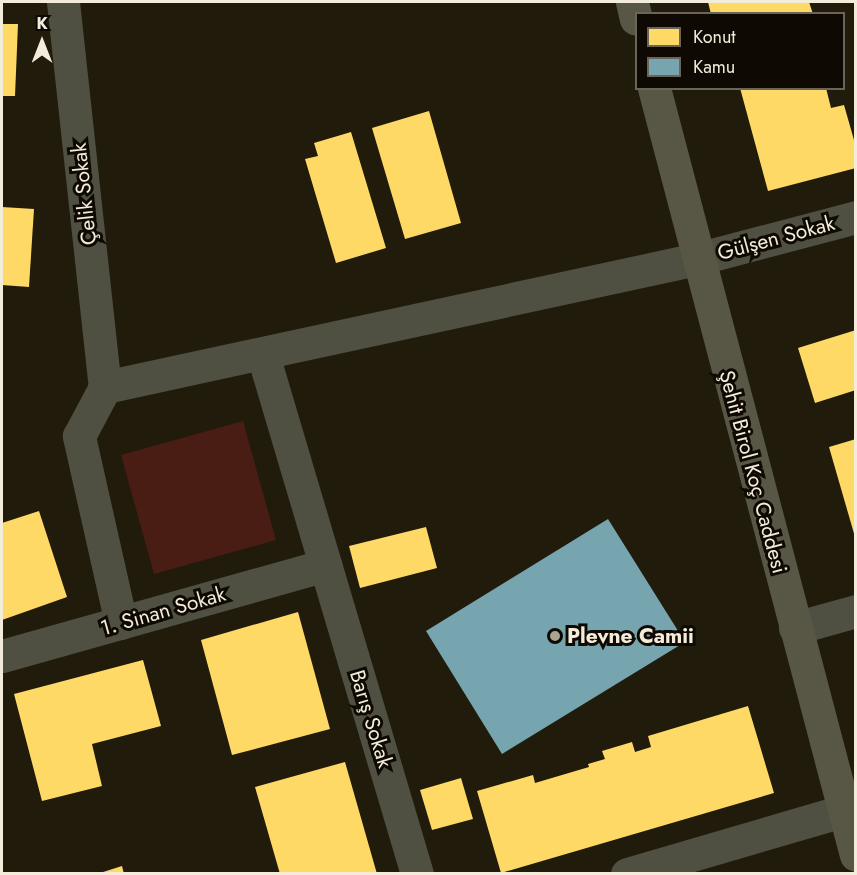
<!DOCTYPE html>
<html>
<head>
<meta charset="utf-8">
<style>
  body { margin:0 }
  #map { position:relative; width:857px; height:875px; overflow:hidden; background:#211b0c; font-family:Jost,sans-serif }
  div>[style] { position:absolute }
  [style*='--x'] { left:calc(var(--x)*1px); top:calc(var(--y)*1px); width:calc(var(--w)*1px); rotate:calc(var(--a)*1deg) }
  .green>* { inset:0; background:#491d13 }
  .homes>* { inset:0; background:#ffd966 }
  .public>* { inset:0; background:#76a5af }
  .minor>* { height:33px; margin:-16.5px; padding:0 16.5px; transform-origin:16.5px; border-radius:16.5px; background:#4f5042 }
  .major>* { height:33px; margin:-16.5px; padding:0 16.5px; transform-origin:16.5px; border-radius:16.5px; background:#585745 }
  .dots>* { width:16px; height:16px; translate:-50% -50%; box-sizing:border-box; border:3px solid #0e0902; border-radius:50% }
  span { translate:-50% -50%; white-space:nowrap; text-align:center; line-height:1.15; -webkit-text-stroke:6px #0e0902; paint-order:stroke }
  .street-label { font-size:21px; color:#f3ecdb }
  .poi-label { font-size:21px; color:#f3ecdb; font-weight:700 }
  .left { translate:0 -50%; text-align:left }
  .frame { position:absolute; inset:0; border:3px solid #f3ecdb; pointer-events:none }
  .legend { position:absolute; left:635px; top:12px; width:210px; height:78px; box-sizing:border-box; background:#0e0902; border:2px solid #6a6459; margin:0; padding:8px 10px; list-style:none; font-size:18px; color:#f3ecdb }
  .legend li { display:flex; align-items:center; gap:12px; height:30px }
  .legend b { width:30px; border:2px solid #6a6459 }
  .north { position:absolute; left:12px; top:12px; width:60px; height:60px; -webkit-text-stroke:4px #0e0902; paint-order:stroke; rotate:0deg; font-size:16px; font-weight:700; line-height:24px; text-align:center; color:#f3ecdb }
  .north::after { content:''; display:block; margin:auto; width:21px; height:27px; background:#f3ecdb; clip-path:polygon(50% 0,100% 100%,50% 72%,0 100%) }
</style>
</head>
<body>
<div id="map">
  <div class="green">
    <div style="clip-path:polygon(243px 421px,276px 540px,154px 574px,121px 455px)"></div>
  </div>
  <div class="homes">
    <div style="clip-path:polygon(708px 2px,809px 2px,813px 14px,711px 14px)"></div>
    <div style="clip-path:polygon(2px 24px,18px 24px,15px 96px,2px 96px)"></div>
    <div style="clip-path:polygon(740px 88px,826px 88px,831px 108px,844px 105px,856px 147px,856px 168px,768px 191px)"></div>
    <div style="clip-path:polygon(429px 111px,461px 223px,405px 239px,372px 128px)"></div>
    <div style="clip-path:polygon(351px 132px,386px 248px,336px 263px,305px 159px,318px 156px,314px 143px)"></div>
    <div style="clip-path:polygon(2px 207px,34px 209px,29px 287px,2px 285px)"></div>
    <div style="clip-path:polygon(856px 330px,856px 390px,815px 403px,798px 348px)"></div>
    <div style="clip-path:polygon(856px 439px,856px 537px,855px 537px,829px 447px)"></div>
    <div style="clip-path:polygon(39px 511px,67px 597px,2px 620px,2px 523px)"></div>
    <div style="clip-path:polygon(426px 527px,437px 568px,360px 588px,349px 546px)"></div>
    <div style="clip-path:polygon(298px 612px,330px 729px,232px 755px,201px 640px)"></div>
    <div style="clip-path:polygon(143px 660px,161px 726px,92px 744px,102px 786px,42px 801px,14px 694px)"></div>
    <div style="clip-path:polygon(748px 706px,774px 793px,501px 873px,477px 791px,533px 775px,535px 783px,589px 767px,588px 764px,605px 759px,602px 751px,632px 742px,635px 752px,651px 747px,648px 736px)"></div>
    <div style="clip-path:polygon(345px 762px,377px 874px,280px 874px,255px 787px)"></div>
    <div style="clip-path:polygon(461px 778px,473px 819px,432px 830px,420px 790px)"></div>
    <div style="clip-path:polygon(122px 866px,124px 874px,100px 874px,100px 873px)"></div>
  </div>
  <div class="public">
    <div style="clip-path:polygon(608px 519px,685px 642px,502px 754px,426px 631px)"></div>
  </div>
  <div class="minor">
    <div style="--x:63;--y:2;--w:387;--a:83.8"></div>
    <div style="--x:263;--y:355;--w:541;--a:73.47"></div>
    <div style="--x:121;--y:623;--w:192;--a:-102.7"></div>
    <div style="--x:79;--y:436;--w:55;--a:-62"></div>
    <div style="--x:105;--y:387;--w:606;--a:-12.2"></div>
    <div style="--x:697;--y:259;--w:164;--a:-14.8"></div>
    <div style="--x:795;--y:628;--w:63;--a:-15.6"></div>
    <div style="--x:2;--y:656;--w:336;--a:-15.7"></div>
    <div style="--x:627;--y:874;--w:225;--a:-16.3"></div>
  </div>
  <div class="major">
    <div style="--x:632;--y:2;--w:17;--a:77"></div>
    <div style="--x:654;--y:88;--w:793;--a:75.25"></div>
  </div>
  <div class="dots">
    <div style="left:555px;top:636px;background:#aaa393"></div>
  </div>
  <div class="street-label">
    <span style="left:84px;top:194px;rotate:-96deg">Çelik Sokak</span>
    <span style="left:776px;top:238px;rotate:-15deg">Gülşen Sokak</span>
    <span style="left:753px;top:472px;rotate:75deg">Şehit Birol Koç Caddesi</span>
    <span style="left:163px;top:611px;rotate:-16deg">1. Sinan Sokak</span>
    <span style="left:371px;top:719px;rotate:73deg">Barış Sokak</span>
  </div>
  <div class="poi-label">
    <span class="left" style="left:567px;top:636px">Plevne Camii</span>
  </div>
  <div class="frame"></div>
  <ul class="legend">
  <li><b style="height:16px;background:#ffd966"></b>Konut</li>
  <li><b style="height:16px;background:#76a5af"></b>Kamu</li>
  </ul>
  <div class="north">K</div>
</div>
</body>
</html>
